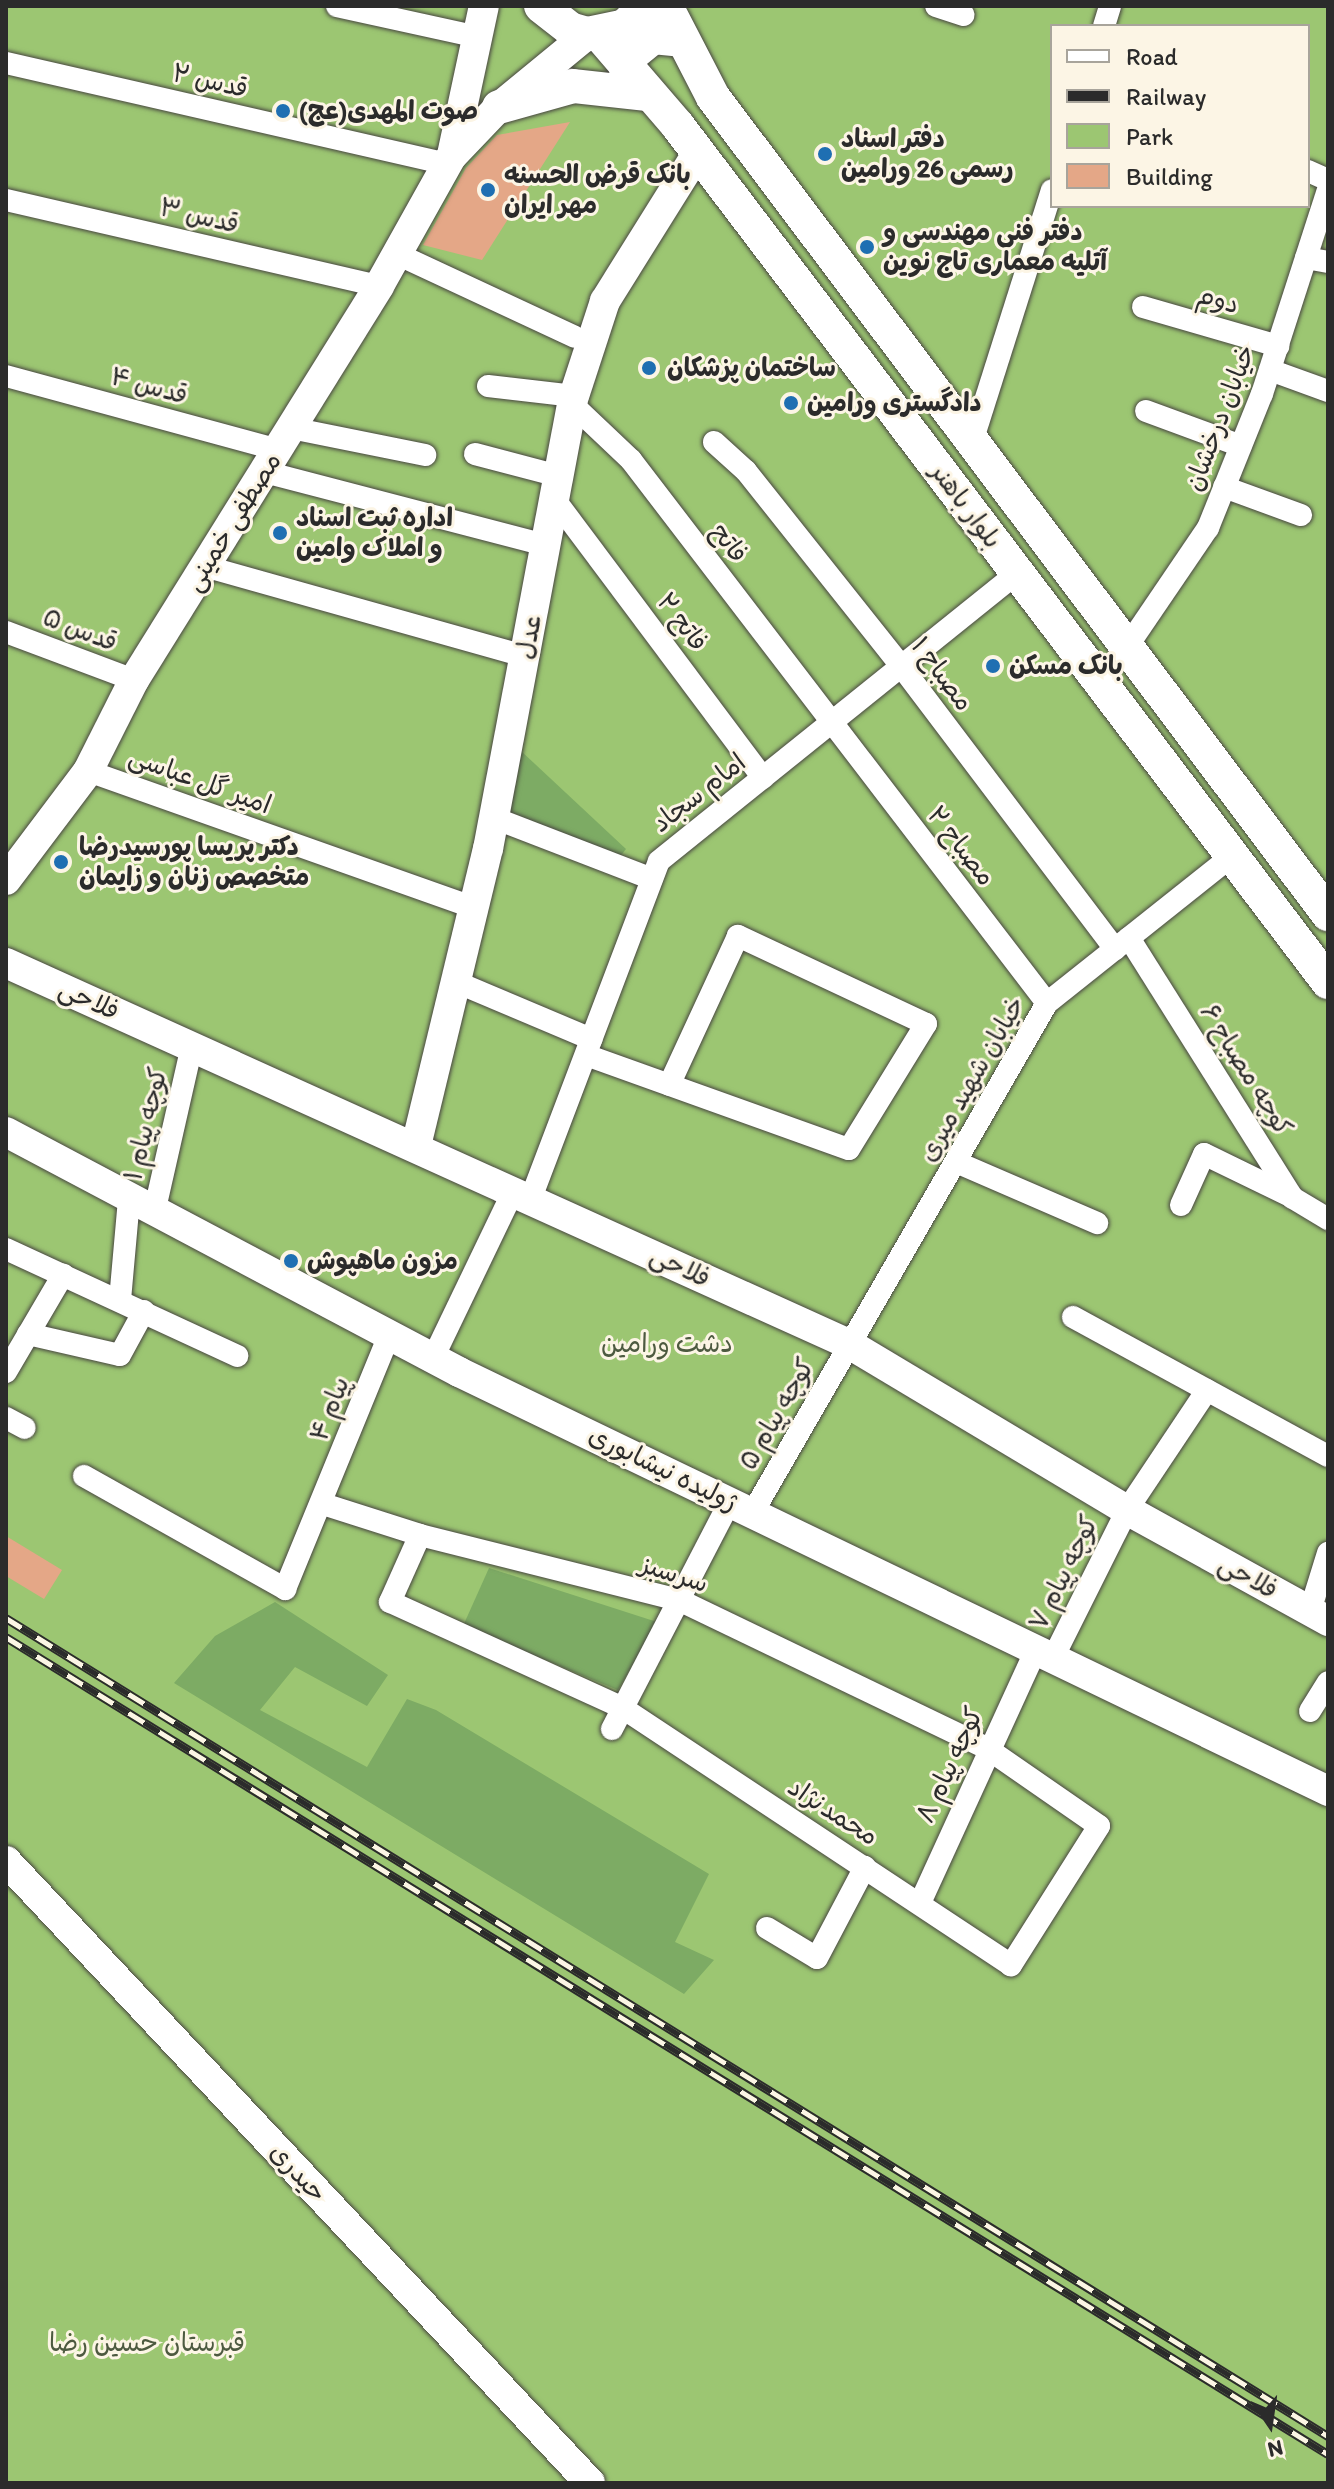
<!DOCTYPE html>
<html>
<head>
<meta charset="utf-8">
<style>
  body { margin:0 }
  #map { position:relative; width:1334px; height:2489px; overflow:hidden; background:#eedfbd; font-family:Itim,"Playpen Sans Arabic",sans-serif }
  div>[style] { position:absolute }
  [style*='--x'] { left:calc(var(--x)*1px); top:calc(var(--y)*1px); width:calc(var(--w)*1px); rotate:calc(var(--a)*1deg) }
  .green>* { inset:0; background:#9cc672 }
  .forest>* { inset:0; background:#7dab64 }
  .building>* { inset:0; background:#e4a787 }
  .roads { filter:drop-shadow(0 0 2px #484641) drop-shadow(0 0 2px #484641) }
  .street>* { height:22px; margin:-11px; padding:0 11px; transform-origin:11px; border-radius:11px; background:#fff }
  .secondary>* { height:30px; margin:-15px; padding:0 15px; transform-origin:15px; border-radius:15px; background:#fff }
  .primary>* { height:34px; margin:-17px; padding:0 17px; transform-origin:17px; border-radius:17px; background:#fff }
  .rail>* { height:9px; margin-top:-4.5px; transform-origin:0; background:repeating-linear-gradient(90deg,#fcf5e5 0 18px,#2b2b2b 0 36px); box-sizing:border-box; border-block:2px solid #2b2b2b }
  .dots>* { width:22px; height:22px; translate:-50% -50%; box-sizing:border-box; border:4px solid #fcf5e5; border-radius:50% }
  span { translate:-50% -50%; white-space:nowrap; text-align:center; line-height:1.15; -webkit-text-stroke:6px #fcf5e5; paint-order:stroke }
  .street-label { font-size:26px; color:#2b2b2b }
  .poi-label { font-size:26px; color:#2b2b2b; font-weight:700 }
  .left { translate:0 -50%; text-align:left }
  .park-label { font-size:26px; color:#4d5a40 }
  .frame { position:absolute; inset:0; border:8px solid #2b2b2b; pointer-events:none }
  .legend { position:absolute; left:1050px; top:24px; width:260px; height:184px; box-sizing:border-box; background:#fcf5e5; border:2px solid #a8a49b; margin:0; padding:10px 14px; list-style:none; font-size:24px; color:#2b2b2b }
  .legend li { display:flex; align-items:center; gap:16px; height:40px }
  .legend b { width:40px; border:2px solid #a8a49b }
  .north { position:absolute; left:1230px; top:2385px; width:80px; height:80px; -webkit-text-stroke:6px #fcf5e5; paint-order:stroke; rotate:167deg; font-size:22px; font-weight:700; line-height:32px; text-align:center; color:#2b2b2b }
  .north::after { content:''; display:block; margin:auto; width:28px; height:36px; background:#2b2b2b; clip-path:polygon(50% 0,100% 100%,50% 72%,0 100%) }
</style>
</head>
<body>
<div id="map">
  <div class="green">
    <div style="clip-path:polygon(evenodd,6px 6px,1328px 6px,1328px 2483px,6px 2483px,6px 6px,1052px 26px,1308px 26px,1308px 206px,1052px 206px,1052px 26px)"></div>
  </div>
  <div class="forest">
    <div style="clip-path:polygon(520px 750px,626px 849px,619px 858px,504px 809px)"></div>
    <div style="clip-path:polygon(489px 1568px,657px 1622px,618px 1690px,463px 1626px)"></div>
    <div style="clip-path:polygon(275px 1602px,388px 1675px,367px 1706px,295px 1667px,260px 1710px,367px 1767px,407px 1699px,436px 1710px,709px 1874px,675px 1942px,714px 1960px,684px 1994px,174px 1683px,215px 1636px)"></div>
  </div>
  <div class="building">
    <div style="clip-path:polygon(570px 122px,482px 260px,423px 245px,466px 168px,497px 135px)"></div>
    <div style="clip-path:polygon(6px 1536px,62px 1570px,44px 1599px,6px 1576px)"></div>
  </div>
  <div class="roads">
    <div class="street">
      <div style="--x:337;--y:6;--w:144;--a:12.4"></div>
      <div style="--x:936;--y:6;--w:29;--a:18"></div>
      <div style="--x:1104;--y:26;--w:21;--a:-73"></div>
      <div style="--x:6;--y:63;--w:453;--a:12.9"></div>
      <div style="--x:1308;--y:171;--w:22;--a:24"></div>
      <div style="--x:6;--y:200;--w:383;--a:13"></div>
      <div style="--x:397;--y:254;--w:196;--a:25"></div>
      <div style="--x:1306;--y:258;--w:22;--a:10"></div>
      <div style="--x:1143;--y:307;--w:141;--a:16.1"></div>
      <div style="--x:1270;--y:370;--w:62;--a:19.9"></div>
      <div style="--x:6;--y:376;--w:282;--a:15.2"></div>
      <div style="--x:488;--y:386;--w:87;--a:6.6"></div>
      <div style="--x:573;--y:405;--w:80;--a:43.5"></div>
      <div style="--x:631;--y:460;--w:684;--a:52.54"></div>
      <div style="--x:1146;--y:411;--w:101;--a:20.2"></div>
      <div style="--x:291;--y:428;--w:137;--a:11.4"></div>
      <div style="--x:714;--y:442;--w:43;--a:42.2"></div>
      <div style="--x:746;--y:471;--w:249;--a:51.5"></div>
      <div style="--x:901;--y:666;--w:355;--a:52.9"></div>
      <div style="--x:972;--y:442;--w:264;--a:-72.4"></div>
      <div style="--x:475;--y:454;--w:87;--a:14.7"></div>
      <div style="--x:265;--y:472;--w:290;--a:14.6"></div>
      <div style="--x:1224;--y:487;--w:82;--a:20"></div>
      <div style="--x:555;--y:500;--w:347;--a:53.2"></div>
      <div style="--x:204;--y:566;--w:333;--a:15.7"></div>
      <div style="--x:6;--y:632;--w:137;--a:20.6"></div>
      <div style="--x:1127;--y:647;--w:144;--a:-55.8"></div>
      <div style="--x:1208;--y:528;--w:144;--a:-68.1"></div>
      <div style="--x:1262;--y:394;--w:214;--a:-72.1"></div>
      <div style="--x:88;--y:771;--w:410;--a:19.5"></div>
      <div style="--x:494;--y:818;--w:169;--a:21.1"></div>
      <div style="--x:1129;--y:938;--w:307;--a:57.8"></div>
      <div style="--x:1293;--y:1198;--w:41;--a:31"></div>
      <div style="--x:456;--y:982;--w:147;--a:22.9"></div>
      <div style="--x:586;--y:1055;--w:279;--a:19.7"></div>
      <div style="--x:849;--y:1149;--w:147;--a:-58.4"></div>
      <div style="--x:926;--y:1024;--w:208;--a:-154.9"></div>
      <div style="--x:738;--y:936;--w:164;--a:114.8"></div>
      <div style="--x:956;--y:1162;--w:154;--a:23.4"></div>
      <div style="--x:531;--y:1198;--w:360;--a:-69.2"></div>
      <div style="--x:659;--y:861;--w:459;--a:-38.8"></div>
      <div style="--x:1181;--y:1205;--w:56;--a:-65.7"></div>
      <div style="--x:1204;--y:1154;--w:98;--a:26"></div>
      <div style="--x:154;--y:1213;--w:171;--a:-77.2"></div>
      <div style="--x:6;--y:1249;--w:255;--a:24.8"></div>
      <div style="--x:120;--y:1300;--w:101;--a:-84.9"></div>
      <div style="--x:1073;--y:1317;--w:290;--a:28.6"></div>
      <div style="--x:28;--y:1334;--w:94;--a:12.9"></div>
      <div style="--x:120;--y:1355;--w:50;--a:-61.4"></div>
      <div style="--x:433;--y:1358;--w:187;--a:-64.3"></div>
      <div style="--x:6;--y:1372;--w:113;--a:-59.6"></div>
      <div style="--x:6;--y:1418;--w:21;--a:28"></div>
      <div style="--x:84;--y:1476;--w:231;--a:29.3"></div>
      <div style="--x:285;--y:1589;--w:274;--a:-67.7"></div>
      <div style="--x:323;--y:1504;--w:102;--a:17.7"></div>
      <div style="--x:420;--y:1535;--w:267;--a:14.1"></div>
      <div style="--x:679;--y:1600;--w:343;--a:25.7"></div>
      <div style="--x:988;--y:1749;--w:135;--a:34.7"></div>
      <div style="--x:1099;--y:1826;--w:165;--a:122.3"></div>
      <div style="--x:1011;--y:1965;--w:465;--a:-146.5"></div>
      <div style="--x:623;--y:1708;--w:256;--a:-155.5"></div>
      <div style="--x:390;--y:1602;--w:73;--a:-65.9"></div>
      <div style="--x:753;--y:1512;--w:588;--a:-59.99"></div>
      <div style="--x:1047;--y:1003;--w:236;--a:-38.5"></div>
      <div style="--x:1310;--y:1611;--w:61;--a:-72.8"></div>
      <div style="--x:1052;--y:1660;--w:168;--a:-63.4"></div>
      <div style="--x:1127;--y:1510;--w:144;--a:-56.3"></div>
      <div style="--x:1310;--y:1711;--w:34;--a:-58"></div>
      <div style="--x:612;--y:1729;--w:257;--a:-62.6"></div>
      <div style="--x:920;--y:1903;--w:276;--a:-65.4"></div>
      <div style="--x:767;--y:1928;--w:58;--a:31"></div>
      <div style="--x:817;--y:1958;--w:103;--a:-62.2"></div>
    </div>
    <div class="secondary">
      <div style="--x:452;--y:155;--w:152;--a:-77.9"></div>
      <div style="--x:6;--y:880;--w:136;--a:-53"></div>
      <div style="--x:88;--y:771;--w:102;--a:-63.2"></div>
      <div style="--x:134;--y:680;--w:464;--a:-58.1"></div>
      <div style="--x:379;--y:286;--w:148;--a:-60.8"></div>
      <div style="--x:451;--y:157;--w:69;--a:-46.2"></div>
      <div style="--x:499;--y:107;--w:115;--a:-39.4"></div>
      <div style="--x:6;--y:963;--w:927;--a:24.33"></div>
      <div style="--x:851;--y:1345;--w:322;--a:30.9"></div>
      <div style="--x:1127;--y:1510;--w:230;--a:28.9"></div>
      <div style="--x:6;--y:1132;--w:513;--a:27.91"></div>
      <div style="--x:459;--y:1372;--w:965;--a:25.74"></div>
      <div style="--x:416;--y:1146;--w:306;--a:-76.4"></div>
      <div style="--x:488;--y:849;--w:461;--a:-79.3"></div>
      <div style="--x:574;--y:396;--w:100;--a:-71.9"></div>
      <div style="--x:605;--y:301;--w:176;--a:-58"></div>
      <div style="--x:6;--y:1861;--w:853;--a:46.8"></div>
    </div>
    <div class="primary">
      <div style="--x:541;--y:6;--w:37;--a:38"></div>
      <div style="--x:570;--y:29;--w:19;--a:16"></div>
      <div style="--x:588;--y:34;--w:38;--a:-12"></div>
      <div style="--x:625;--y:26;--w:28;--a:-45"></div>
      <div style="--x:666;--y:6;--w:102;--a:62.7"></div>
      <div style="--x:713;--y:97;--w:1023;--a:53.03"></div>
      <div style="--x:599;--y:34;--w:121;--a:49.3"></div>
      <div style="--x:678;--y:126;--w:1075;--a:52.79"></div>
      <div style="--x:626;--y:69;--w:15;--a:-70"></div>
      <div style="--x:631;--y:55;--w:28;--a:-39"></div>
      <div style="--x:653;--y:37;--w:28;--a:6"></div>
      <div style="--x:499;--y:107;--w:77;--a:-15.8"></div>
      <div style="--x:573;--y:86;--w:74;--a:6.2"></div>
    </div>
  </div>
  <div class="rail">
    <div style="--x:6;--y:1618;--w:1555;--a:31.75"></div>
    <div style="--x:6;--y:1637;--w:1554;--a:31.72"></div>
  </div>
  <div class="dots">
    <div style="left:283px;top:111px;background:#1f6fb2"></div>
    <div style="left:825px;top:154px;background:#1f6fb2"></div>
    <div style="left:488px;top:190px;background:#1f6fb2"></div>
    <div style="left:867px;top:247px;background:#1f6fb2"></div>
    <div style="left:649px;top:368px;background:#1f6fb2"></div>
    <div style="left:791px;top:403px;background:#1f6fb2"></div>
    <div style="left:280px;top:533px;background:#1f6fb2"></div>
    <div style="left:993px;top:666px;background:#1f6fb2"></div>
    <div style="left:61px;top:862px;background:#1f6fb2"></div>
    <div style="left:291px;top:1261px;background:#1f6fb2"></div>
  </div>
  <div class="street-label">
    <span style="left:210px;top:81px;rotate:13deg">قدس ۲</span>
    <span style="left:199px;top:216px;rotate:13deg">قدس ۳</span>
    <span style="left:1218px;top:300px;rotate:16deg">دوم</span>
    <span style="left:149px;top:386px;rotate:15deg">قدس ۴</span>
    <span style="left:1220px;top:418px;rotate:-69deg">خیابان درخشان</span>
    <span style="left:966px;top:506px;rotate:53deg">بلوار باهنر</span>
    <span style="left:233px;top:522px;rotate:-58deg">مصطفی خمینی</span>
    <span style="left:729px;top:543px;rotate:53deg">فاتح</span>
    <span style="left:682px;top:622px;rotate:53deg">فاتح ۲</span>
    <span style="left:80px;top:630px;rotate:21deg">قدس ۵</span>
    <span style="left:529px;top:637px;rotate:-79deg">عدل</span>
    <span style="left:942px;top:674px;rotate:53deg">مصباح ۱</span>
    <span style="left:200px;top:781px;rotate:20deg">امیر گل عباسی</span>
    <span style="left:699px;top:793px;rotate:-38deg">امام سجاد</span>
    <span style="left:961px;top:846px;rotate:52deg">مصباح ۲</span>
    <span style="left:89px;top:1000px;rotate:24deg">فلاحی</span>
    <span style="left:1246px;top:1070px;rotate:58deg">کوچه مصباح ۶</span>
    <span style="left:972px;top:1079px;rotate:-60deg">خیابان شهید میری</span>
    <span style="left:146px;top:1124px;rotate:-77deg">کوچه پیام ۱</span>
    <span style="left:680px;top:1267px;rotate:25deg">فلاحی</span>
    <span style="left:330px;top:1409px;rotate:-69deg">پیام ۴</span>
    <span style="left:777px;top:1414px;rotate:-60deg">کوچه پیام ۵</span>
    <span style="left:663px;top:1469px;rotate:26deg">ژولیده نیشابوری</span>
    <span style="left:1064px;top:1573px;rotate:-64deg">کوچه پیام ۷</span>
    <span style="left:674px;top:1574px;rotate:18deg">سرسبز</span>
    <span style="left:1248px;top:1577px;rotate:29deg">فلاحی</span>
    <span style="left:950px;top:1765px;rotate:-65deg">کوچه پیام ۸</span>
    <span style="left:833px;top:1812px;rotate:33deg">محمدنژاد</span>
    <span style="left:298px;top:2173px;rotate:47deg">حیدری</span>
  </div>
  <div class="poi-label">
    <span class="left" style="left:299px;top:111px">صوت المهدی(عج)</span>
    <span class="left" style="left:841px;top:154px">دفتر اسناد<br>رسمی 26 ورامین</span>
    <span class="left" style="left:504px;top:190px">بانک قرض الحسنه<br>مهر ایران</span>
    <span class="left" style="left:883px;top:247px">دفتر فنی مهندسی و<br>آتلیه معماری تاج نوین</span>
    <span class="left" style="left:667px;top:368px">ساختمان پزشکان</span>
    <span class="left" style="left:807px;top:403px">دادگستری ورامین</span>
    <span class="left" style="left:296px;top:533px">اداره ثبت اسناد<br>و املاک وامین</span>
    <span class="left" style="left:1009px;top:666px">بانک مسکن</span>
    <span class="left" style="left:79px;top:862px">دکتر پریسا پورسیدرضا<br>متخصص زنان و زایمان</span>
    <span class="left" style="left:307px;top:1261px">مزون ماهپوش</span>
  </div>
  <div class="park-label">
    <span style="left:667px;top:1344px">دشت ورامین</span>
    <span style="left:147px;top:2343px">قبرستان حسین رضا</span>
  </div>
  <div class="frame"></div>
  <ul class="legend">
  <li><b style="height:10px;background:#fff"></b>Road</li>
  <li><b style="height:10px;background:#2b2b2b"></b>Railway</li>
  <li><b style="height:22px;background:#9cc672"></b>Park</li>
  <li><b style="height:22px;background:#e4a787"></b>Building</li>
  </ul>
  <div class="north">N</div>
</div>
</body>
</html>
